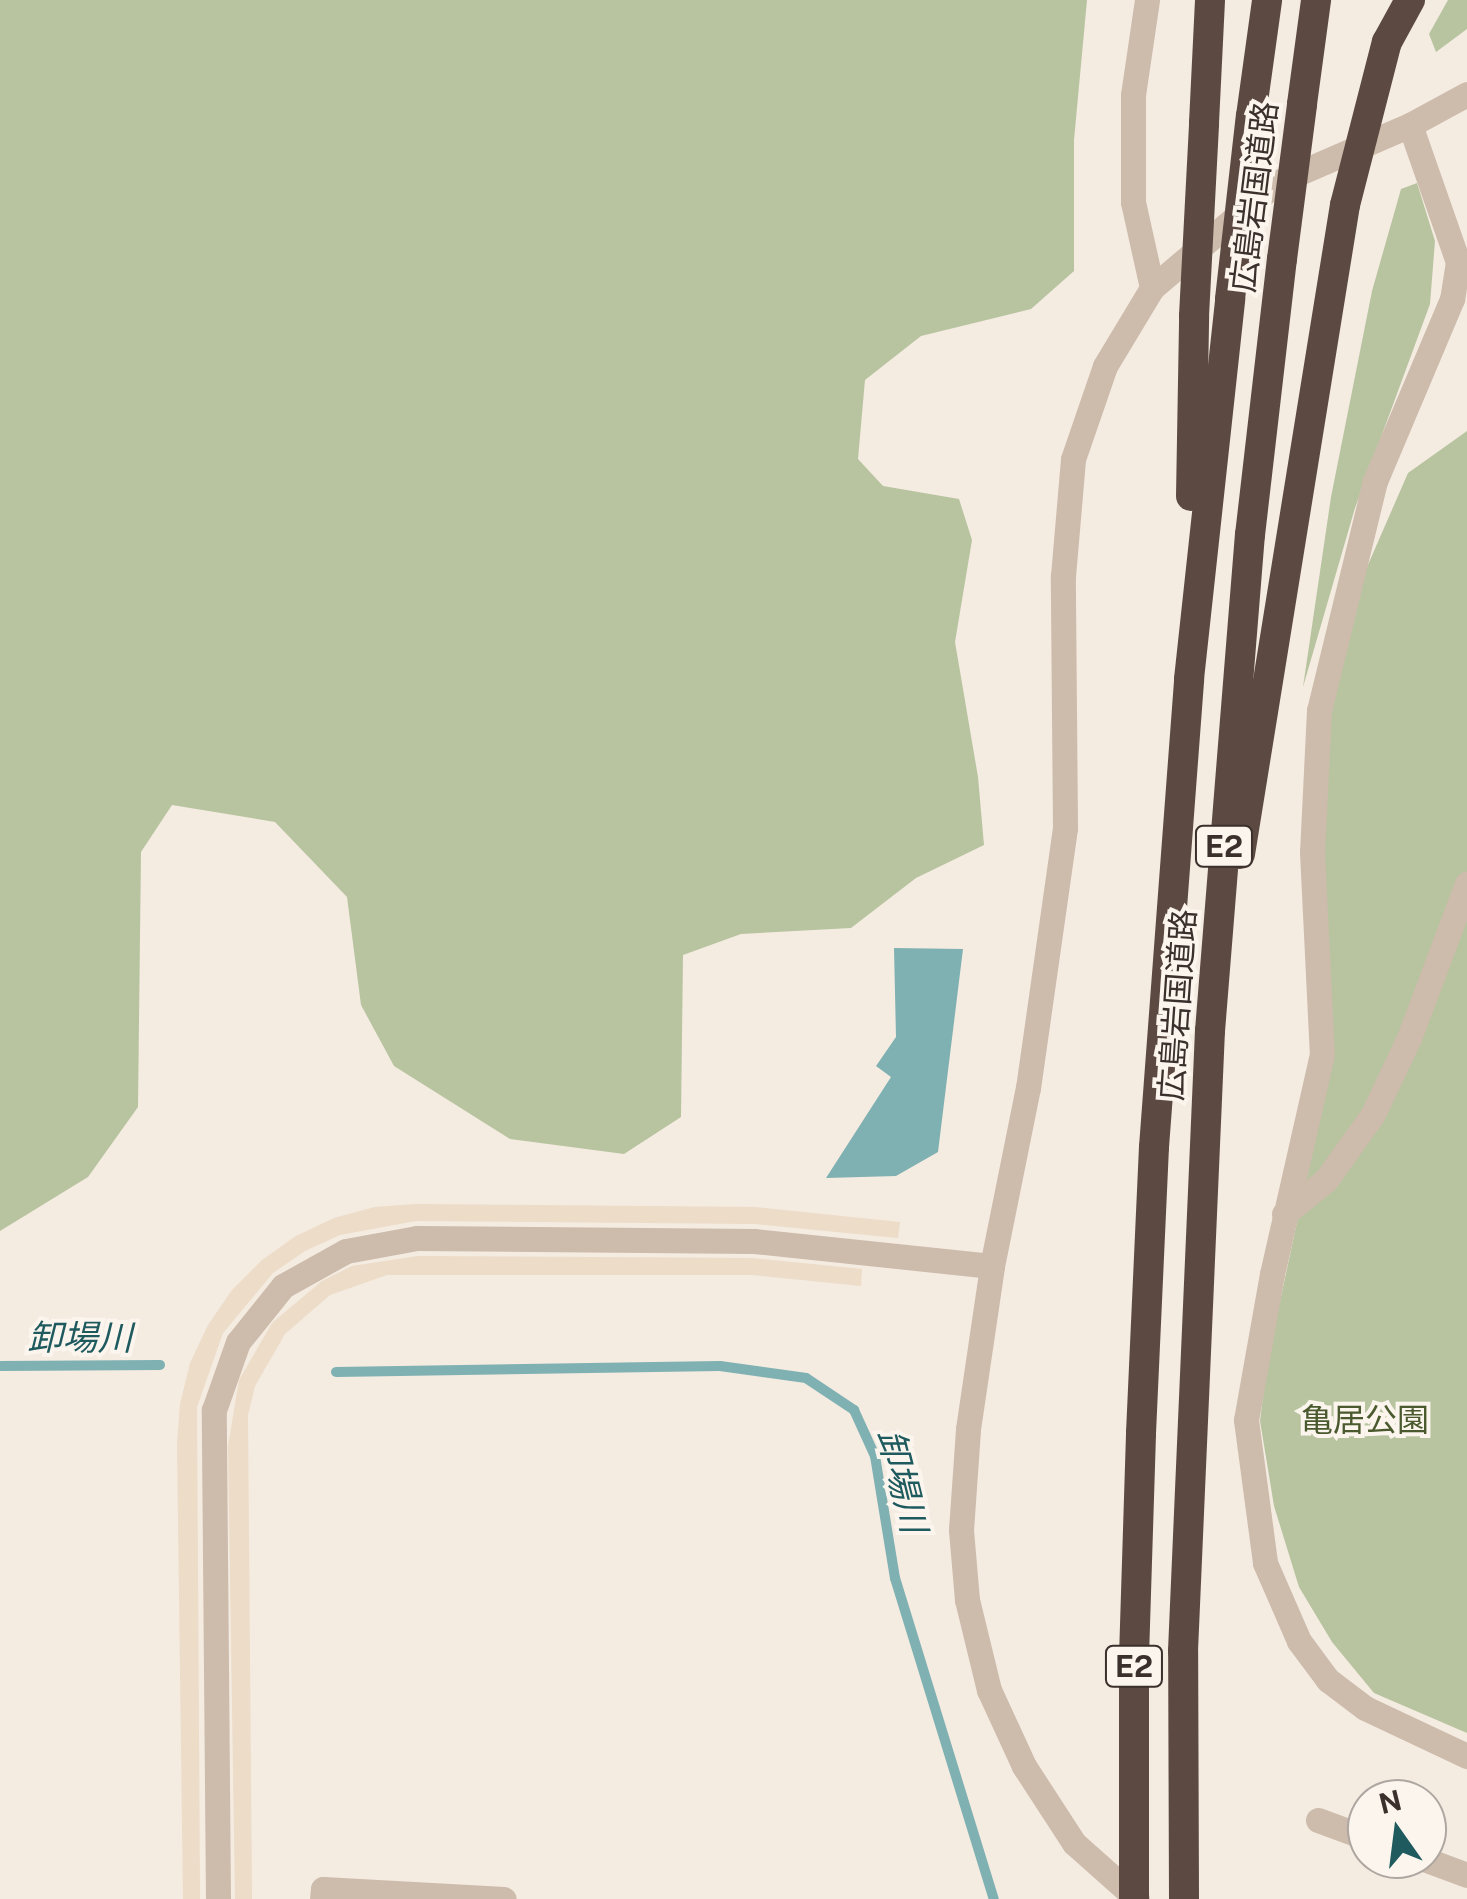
<!DOCTYPE html>
<html>
<head>
<meta charset="utf-8">
<style>
  body { margin:0 }
  #map { position:relative; width:1467px; height:1899px; overflow:hidden; background:#f4ebe1; font-family:"Public Sans","Noto Sans JP",sans-serif }
  div>[style] { position:absolute }
  [style*='--x'] { left:calc(var(--x)*1px); top:calc(var(--y)*1px); width:calc(var(--w)*1px); rotate:calc(var(--a)*1deg) }
  .green>* { inset:0; background:#b8c4a0 }
  .plaza>* { inset:0; background:#ecdcc8 }
  .water>* { inset:0; background:#7fb0b2 }
  .stream>* { height:10px; margin:-5px; padding:0 5px; transform-origin:5px; border-radius:5px; background:#7fb0b2 }
  .minor>* { height:25px; margin:-12.5px; padding:0 12.5px; transform-origin:12.5px; border-radius:12.5px; background:#cdbbac }
  .highway>* { height:30px; margin:-15px; padding:0 15px; transform-origin:15px; border-radius:15px; background:#5c4a42 }
  .highway-bridge>* { height:30px; margin:-15px; padding:0 15px; transform-origin:15px; border-radius:15px; background:#5c4a42 }
  span { translate:-50% -50%; white-space:nowrap; text-align:center; line-height:1.15; -webkit-text-stroke:8px #fbf5ee; paint-order:stroke }
  .shield-label span { padding:2px 8px; background:#fbf5ee; border:2px solid; border-radius:8px; -webkit-text-stroke-width:0 }
  .shield-label { font-size:30px; color:#3b302b; font-weight:700 }
  .street-label { font-size:32px; color:#3b302b }
  .park-label { font-size:32px; color:#4a5a2e }
  .water-label { font-size:35px; color:#1f5a5e; font-style:italic }
  .north { position:absolute; left:1347px; top:1779px; width:100px; height:100px; box-sizing:border-box; background:#fbf5ee; border:2px solid #aea6a0; border-radius:50%; rotate:346deg; font-size:28px; font-weight:700; line-height:40px; text-align:center; color:#3b302b }
  .north::after { content:''; display:block; margin:auto; width:35px; height:45px; background:#1f5a5e; clip-path:polygon(50% 0,100% 100%,50% 72%,0 100%) }
</style>
</head>
<body>
<div id="map">
  <div class="green">
    <div style="clip-path:polygon(0 0,1087px 0,1074px 140px,1074px 271px,1031px 309px,921px 336px,865px 380px,858px 459px,883px 486px,959px 499px,972px 540px,955px 642px,978px 777px,984px 845px,916px 878px,851px 928px,741px 934px,683px 955px,681px 1117px,624px 1154px,510px 1139px,394px 1066px,361px 1005px,347px 897px,275px 822px,172px 805px,141px 852px,138px 1107px,88px 1177px,0 1231px)"></div>
    <div style="clip-path:polygon(1448px 0,1467px 0,1467px 29px,1436px 52px,1429px 34px)"></div>
    <div style="clip-path:polygon(1417px 183px,1435px 241px,1430px 304px,1355px 508px,1303px 687px,1331px 497px,1372px 291px,1401px 189px)"></div>
    <div style="clip-path:polygon(1467px 431px,1467px 1733px,1374px 1693px,1332px 1642px,1299px 1587px,1274px 1506px,1260px 1421px,1268px 1357px,1314px 1143px,1324px 764px,1335px 677px,1357px 590px,1408px 473px)"></div>
  </div>
  <div class="plaza">
    <div style="clip-path:polygon(415px 1204px,755px 1207px,900px 1222px,898px 1238px,755px 1224px,416px 1221px,340px 1235px,305px 1251px,273px 1273px,223px 1333px,197px 1407px,200px 1899px,183px 1899px,177px 1444px,180px 1404px,190px 1363px,208px 1325px,232px 1290px,262px 1260px,296px 1236px,334px 1218px,375px 1207px)"></div>
    <div style="clip-path:polygon(418px 1256px,752px 1258px,862px 1269px,861px 1286px,752px 1275px,387px 1275px,330px 1295px,285px 1334px,255px 1386px,248px 1415px,252px 1899px,235px 1899px,228px 1446px,239px 1380px,272px 1323px,322px 1281px,352px 1266px)"></div>
  </div>
  <div class="water">
    <div style="clip-path:polygon(894px 948px,963px 949px,938px 1152px,896px 1176px,826px 1178px,891px 1077px,876px 1066px,896px 1037px)"></div>
  </div>
  <div class="stream">
    <div style="--x:0;--y:1366;--w:160;--a:-0.4"></div>
    <div style="--x:336;--y:1372;--w:384;--a:-0.9"></div>
    <div style="--x:720;--y:1366;--w:87;--a:7.9"></div>
    <div style="--x:806;--y:1378;--w:58;--a:33.7"></div>
    <div style="--x:854;--y:1410;--w:51;--a:65.5"></div>
    <div style="--x:875;--y:1456;--w:124;--a:80.7"></div>
    <div style="--x:895;--y:1578;--w:336;--a:72.9"></div>
  </div>
  <div class="minor">
    <div style="--x:1147;--y:0;--w:96;--a:98.4"></div>
    <div style="--x:1133;--y:95;--w:107;--a:90"></div>
    <div style="--x:1133;--y:202;--w:88;--a:77.5"></div>
    <div style="--x:1410;--y:125;--w:145;--a:70.7"></div>
    <div style="--x:1458;--y:262;--w:37;--a:99"></div>
    <div style="--x:1452;--y:299;--w:198;--a:112.9"></div>
    <div style="--x:1375;--y:481;--w:236;--a:103.7"></div>
    <div style="--x:1319;--y:710;--w:142;--a:92.8"></div>
    <div style="--x:1312;--y:852;--w:202;--a:87.2"></div>
    <div style="--x:1322;--y:1054;--w:226;--a:102.8"></div>
    <div style="--x:1272;--y:1274;--w:148;--a:100.1"></div>
    <div style="--x:1246;--y:1420;--w:144;--a:82.4"></div>
    <div style="--x:1265;--y:1563;--w:85;--a:66.4"></div>
    <div style="--x:1299;--y:1641;--w:49;--a:53.4"></div>
    <div style="--x:1328;--y:1680;--w:46;--a:37.1"></div>
    <div style="--x:1365;--y:1708;--w:113;--a:25.2"></div>
    <div style="--x:1284;--y:1214;--w:54;--a:-39"></div>
    <div style="--x:1326;--y:1180;--w:81;--a:-54.5"></div>
    <div style="--x:1373;--y:1114;--w:84;--a:-64.7"></div>
    <div style="--x:1409;--y:1038;--w:165;--a:-69.4"></div>
    <div style="--x:1318;--y:1820;--w:52;--a:20.2"></div>
    <div style="--x:1424;--y:1859;--w:46;--a:20.4"></div>
    <div style="--x:218;--y:1899;--w:489;--a:-90.5"></div>
    <div style="--x:214;--y:1410;--w:72;--a:-70.6"></div>
    <div style="--x:238;--y:1342;--w:72;--a:-51.2"></div>
    <div style="--x:283;--y:1286;--w:72;--a:-29.1"></div>
    <div style="--x:346;--y:1251;--w:72;--a:-10.4"></div>
    <div style="--x:417;--y:1238;--w:337;--a:0.5"></div>
    <div style="--x:754;--y:1241;--w:239;--a:6"></div>
    <div style="--x:322;--y:1899;--w:10;--a:-84"></div>
    <div style="--x:323;--y:1889;--w:181;--a:3.2"></div>
    <div style="--x:1137;--y:1899;--w:84;--a:-138.4"></div>
    <div style="--x:1074;--y:1843;--w:92;--a:-123"></div>
    <div style="--x:1024;--y:1766;--w:84;--a:-114.7"></div>
    <div style="--x:989;--y:1690;--w:93;--a:-103.7"></div>
    <div style="--x:967;--y:1600;--w:70;--a:-94.9"></div>
    <div style="--x:961;--y:1530;--w:101;--a:-86"></div>
    <div style="--x:968;--y:1429;--w:165;--a:-81.6"></div>
    <div style="--x:992;--y:1266;--w:182;--a:-78.6"></div>
    <div style="--x:1028;--y:1088;--w:263;--a:-81.9"></div>
    <div style="--x:1065;--y:828;--w:252;--a:-90.5"></div>
    <div style="--x:1063;--y:576;--w:117;--a:-85.1"></div>
    <div style="--x:1073;--y:459;--w:98;--a:-71"></div>
    <div style="--x:1105;--y:366;--w:91;--a:-58.9"></div>
    <div style="--x:1152;--y:288;--w:162;--a:-40.3"></div>
    <div style="--x:1276;--y:183;--w:146;--a:-23.4"></div>
    <div style="--x:1410;--y:125;--w:65;--a:-28.5"></div>
  </div>
  <div class="highway">
    <div style="--x:1387;--y:42;--w:48;--a:-61.3"></div>
    <div style="--x:1302;--y:104;--w:105;--a:-82.3"></div>
    <div style="--x:1251;--y:116;--w:117;--a:-82.1"></div>
    <div style="--x:1204;--y:123;--w:123;--a:-87.2"></div>
    <div style="--x:1191;--y:496;--w:180;--a:-89"></div>
    <div style="--x:1240;--y:854;--w:657;--a:-80.81"></div>
    <div style="--x:1141;--y:1433;--w:286;--a:-87.4"></div>
    <div style="--x:1154;--y:1147;--w:469;--a:-85.7"></div>
    <div style="--x:1189;--y:679;--w:382;--a:-83.8"></div>
    <div style="--x:1184;--y:1899;--w:248;--a:-90.2"></div>
    <div style="--x:1183;--y:1651;--w:621;--a:-87.51"></div>
    <div style="--x:1210;--y:1031;--w:498;--a:-85.4"></div>
    <div style="--x:1250;--y:535;--w:278;--a:-83.4"></div>
  </div>
  <div class="highway-bridge">
    <div style="--x:1345;--y:205;--w:168;--a:-75.6"></div>
    <div style="--x:1282;--y:259;--w:156;--a:-82.6"></div>
    <div style="--x:1230;--y:299;--w:184;--a:-83.5"></div>
    <div style="--x:1194;--y:316;--w:193;--a:-87"></div>
    <div style="--x:1134;--y:1899;--w:242;--a:-90"></div>
    <div style="--x:1134;--y:1657;--w:224;--a:-88.2"></div>
  </div>
  <div class="shield-label">
    <span style="left:1224px;top:846px">E2</span>
    <span style="left:1134px;top:1666px">E2</span>
  </div>
  <div class="street-label">
    <span style="left:1255px;top:197px;rotate:-83deg">広島岩国道路</span>
    <span style="left:1178px;top:1005px;rotate:-86deg">広島岩国道路</span>
  </div>
  <div class="park-label">
    <span style="left:1365px;top:1420px">亀居公園</span>
  </div>
  <div class="water-label">
    <span style="left:80px;top:1338px">卸場川</span>
    <span style="left:902px;top:1481px;rotate:76deg">卸場川</span>
  </div>
  <div class="north">N</div>
</div>
</body>
</html>
